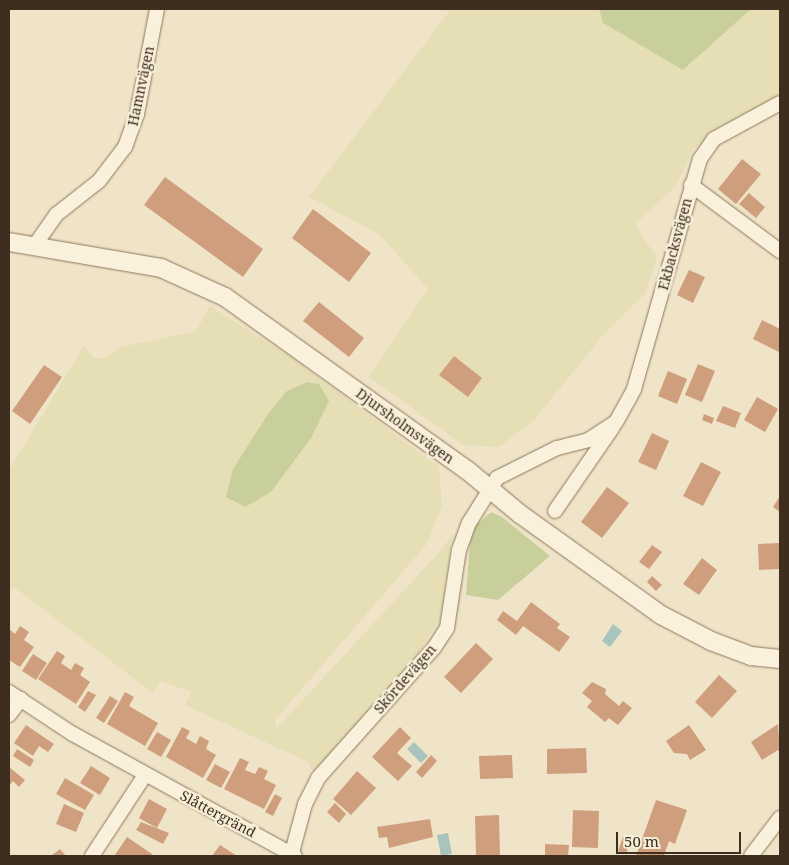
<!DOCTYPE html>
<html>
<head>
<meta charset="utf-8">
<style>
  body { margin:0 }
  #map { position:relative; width:789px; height:865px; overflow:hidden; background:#f0e4c8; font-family:"Noto Serif",serif }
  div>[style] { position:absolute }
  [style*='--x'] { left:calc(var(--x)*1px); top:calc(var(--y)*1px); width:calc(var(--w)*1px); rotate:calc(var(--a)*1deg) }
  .farmland>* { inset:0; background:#e6deb5 }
  .green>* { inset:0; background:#c9cf9b }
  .water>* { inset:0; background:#a9c4bc }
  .building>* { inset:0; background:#cf9f7d }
  .roads { filter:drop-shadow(0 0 1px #8d765c) drop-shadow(0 0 1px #8d765c) }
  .minor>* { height:14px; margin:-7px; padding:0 7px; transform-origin:7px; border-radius:7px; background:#faf1dc }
  .tertiary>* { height:18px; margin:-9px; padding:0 9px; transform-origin:9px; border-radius:9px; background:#faf1dc }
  span { translate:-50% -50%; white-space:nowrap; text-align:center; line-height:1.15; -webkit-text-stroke:5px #f7eed8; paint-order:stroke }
  .street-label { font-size:14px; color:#3d2e20 }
  .frame { position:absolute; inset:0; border:10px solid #3d2e20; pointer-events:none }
  .scale { position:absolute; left:616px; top:832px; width:125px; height:22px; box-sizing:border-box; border:2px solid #3d2e20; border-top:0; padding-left:6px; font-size:15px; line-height:18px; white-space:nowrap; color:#3d2e20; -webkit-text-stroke:4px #f7eed8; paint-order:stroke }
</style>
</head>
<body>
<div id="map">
  <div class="farmland">
    <div style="clip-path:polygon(451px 9px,599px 9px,603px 23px,683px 70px,751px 9px,780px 9px,780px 94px,693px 149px,676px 186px,635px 224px,657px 258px,645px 294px,604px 334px,534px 420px,499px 447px,463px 445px,369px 377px,428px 289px,379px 234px,309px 197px)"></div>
    <div style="clip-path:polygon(210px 306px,291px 357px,439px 467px,442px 507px,426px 545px,275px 720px,276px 729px,443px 548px,453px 533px,440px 621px,420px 650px,315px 774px,308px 762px,185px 705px,191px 692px,161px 681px,153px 693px,14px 587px,9px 592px,9px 470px,84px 346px,94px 358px,104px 358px,121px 347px,196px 331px)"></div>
  </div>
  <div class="green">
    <div style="clip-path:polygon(599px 9px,751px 9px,683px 70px,603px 23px)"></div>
    <div style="clip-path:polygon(307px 382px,319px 384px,329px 401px,311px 438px,271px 492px,245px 507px,226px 497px,233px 469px,268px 414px,287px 391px)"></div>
    <div style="clip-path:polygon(491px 512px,502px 517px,550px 556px,498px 600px,466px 595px,470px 542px,476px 525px)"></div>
  </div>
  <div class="water">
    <div style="clip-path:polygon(613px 624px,622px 631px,610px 647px,602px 641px)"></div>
    <div style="clip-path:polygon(414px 742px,428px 756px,421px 763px,407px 749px)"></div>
    <div style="clip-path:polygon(448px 833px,452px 854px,441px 856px,437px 835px)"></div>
  </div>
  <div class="building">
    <div style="clip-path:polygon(742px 159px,761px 174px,736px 204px,718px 189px)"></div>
    <div style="clip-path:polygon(165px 177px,263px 249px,243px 277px,144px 205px)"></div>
    <div style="clip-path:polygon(749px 193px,765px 207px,756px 218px,739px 204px)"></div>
    <div style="clip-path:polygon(313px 209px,371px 253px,349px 282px,292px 238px)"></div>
    <div style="clip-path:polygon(689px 270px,705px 277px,693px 303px,677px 295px)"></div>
    <div style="clip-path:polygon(319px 302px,364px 338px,349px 357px,303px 321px)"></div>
    <div style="clip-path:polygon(762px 320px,780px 329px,779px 352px,753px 339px)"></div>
    <div style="clip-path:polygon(454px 356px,482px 378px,468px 397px,439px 375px)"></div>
    <div style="clip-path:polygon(698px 364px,715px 371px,702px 402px,685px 395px)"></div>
    <div style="clip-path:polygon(44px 365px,62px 377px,30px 424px,12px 411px)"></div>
    <div style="clip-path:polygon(668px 371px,687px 379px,677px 404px,658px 396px)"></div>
    <div style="clip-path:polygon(757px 397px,778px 409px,765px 432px,744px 420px)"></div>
    <div style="clip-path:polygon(723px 406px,741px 413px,735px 428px,716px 421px)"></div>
    <div style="clip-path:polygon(704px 414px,714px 418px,712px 424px,702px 420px)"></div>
    <div style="clip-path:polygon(652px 433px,669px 441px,656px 470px,638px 462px)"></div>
    <div style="clip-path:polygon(701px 462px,721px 472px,703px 506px,683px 496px)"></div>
    <div style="clip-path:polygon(607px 487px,629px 503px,602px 538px,581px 522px)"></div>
    <div style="clip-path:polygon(780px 496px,780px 512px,773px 507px)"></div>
    <div style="clip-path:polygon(780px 543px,780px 569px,759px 570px,758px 544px)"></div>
    <div style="clip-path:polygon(652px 545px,662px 552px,649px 569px,639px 562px)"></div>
    <div style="clip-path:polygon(702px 558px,717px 570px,699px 595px,683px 584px)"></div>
    <div style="clip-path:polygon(652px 576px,662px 585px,656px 591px,647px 582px)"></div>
    <div style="clip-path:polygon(531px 602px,560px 624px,557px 628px,570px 637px,559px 652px,523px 626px,516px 635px,497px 620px,503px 611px,517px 621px)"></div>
    <div style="clip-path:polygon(20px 626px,29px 632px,24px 640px,34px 647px,20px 667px,9px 660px,9px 629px,15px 634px)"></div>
    <div style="clip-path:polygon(476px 643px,493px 659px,461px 693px,444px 677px)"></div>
    <div style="clip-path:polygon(57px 651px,65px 656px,61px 663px,71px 670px,75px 663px,84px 668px,80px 675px,90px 682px,76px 704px,38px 679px)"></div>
    <div style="clip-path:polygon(33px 654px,47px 663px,36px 680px,22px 671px)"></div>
    <div style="clip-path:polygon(719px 675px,737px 691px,712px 718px,695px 702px)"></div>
    <div style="clip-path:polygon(592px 682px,606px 689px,605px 694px,619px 706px,623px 701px,632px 708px,618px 725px,609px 718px,605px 722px,587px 707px,592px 701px,582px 693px)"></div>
    <div style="clip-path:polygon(88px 691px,96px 695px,85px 712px,78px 707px)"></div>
    <div style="clip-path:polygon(125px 692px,134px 697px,129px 706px,158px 723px,145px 746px,107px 724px)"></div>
    <div style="clip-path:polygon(110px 696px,118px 701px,104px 723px,96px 718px)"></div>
    <div style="clip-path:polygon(778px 724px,780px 753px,778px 750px,762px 760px,751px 742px)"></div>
    <div style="clip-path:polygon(26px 725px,54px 744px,48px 752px,39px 746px,33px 756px,14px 743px)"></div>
    <div style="clip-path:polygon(689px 725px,706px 750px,690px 760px,687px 754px,674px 753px,666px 741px)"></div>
    <div style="clip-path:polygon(182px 727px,190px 731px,186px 738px,196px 744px,200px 736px,209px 741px,206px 749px,216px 755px,203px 778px,166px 757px)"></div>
    <div style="clip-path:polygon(400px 727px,411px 738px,397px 753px,412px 766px,398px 781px,372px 757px)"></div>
    <div style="clip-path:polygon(157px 732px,171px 740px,161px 757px,147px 749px)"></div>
    <div style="clip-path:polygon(586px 748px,587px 773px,547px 774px,547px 749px)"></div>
    <div style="clip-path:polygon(17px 749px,34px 760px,30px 767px,13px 756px)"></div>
    <div style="clip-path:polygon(431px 755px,437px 761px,422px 778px,416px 772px)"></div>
    <div style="clip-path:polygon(512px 755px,513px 778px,480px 779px,479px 756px)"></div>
    <div style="clip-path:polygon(240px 758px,249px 762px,245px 770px,255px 774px,259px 767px,268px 771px,264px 779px,276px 785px,264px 809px,224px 789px)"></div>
    <div style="clip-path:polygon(215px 764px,230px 772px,221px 788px,206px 780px)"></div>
    <div style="clip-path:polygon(91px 766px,110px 778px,100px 795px,80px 783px)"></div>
    <div style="clip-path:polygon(9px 767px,25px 780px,19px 787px,13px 781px,9px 786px)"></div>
    <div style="clip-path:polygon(357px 771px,376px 788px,351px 815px,333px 799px)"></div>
    <div style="clip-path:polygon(65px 778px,94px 795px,85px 810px,56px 794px)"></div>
    <div style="clip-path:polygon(275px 794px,282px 798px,273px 816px,265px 812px)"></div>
    <div style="clip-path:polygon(149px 799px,167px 809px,157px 828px,139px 818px)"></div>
    <div style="clip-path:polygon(656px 800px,687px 810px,675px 844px,669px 841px,664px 856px,636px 856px)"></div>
    <div style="clip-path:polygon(335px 803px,346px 814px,339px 823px,327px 812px)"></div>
    <div style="clip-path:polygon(64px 804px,84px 813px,76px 832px,56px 824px)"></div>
    <div style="clip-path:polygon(573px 810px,599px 811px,598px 848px,572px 847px)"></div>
    <div style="clip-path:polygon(499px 815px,500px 856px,476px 856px,475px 816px)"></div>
    <div style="clip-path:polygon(430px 819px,433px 837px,389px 848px,387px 837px,379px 838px,377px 827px)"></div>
    <div style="clip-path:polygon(141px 822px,169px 833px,163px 844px,136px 830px)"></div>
    <div style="clip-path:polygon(127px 837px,152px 854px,151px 856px,115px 855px)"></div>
    <div style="clip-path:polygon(623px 837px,631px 839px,626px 854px,618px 851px)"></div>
    <div style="clip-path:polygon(545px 844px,569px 845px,568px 856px,545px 856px)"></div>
    <div style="clip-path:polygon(220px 845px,237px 856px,212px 856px)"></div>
    <div style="clip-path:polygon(60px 849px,66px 856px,51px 856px)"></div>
  </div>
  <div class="roads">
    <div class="minor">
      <div style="--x:691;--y:185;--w:111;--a:36.6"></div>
      <div style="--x:35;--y:245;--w:38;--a:-55"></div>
      <div style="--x:57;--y:214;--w:53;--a:-38.2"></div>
      <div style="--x:99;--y:181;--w:43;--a:-52.6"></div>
      <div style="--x:125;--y:147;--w:35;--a:-70"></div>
      <div style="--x:137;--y:114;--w:107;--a:-79.2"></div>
      <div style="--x:555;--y:511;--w:102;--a:-55.4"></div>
      <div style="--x:9;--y:692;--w:77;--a:33.3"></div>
      <div style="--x:73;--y:734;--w:253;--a:28.8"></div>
      <div style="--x:9;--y:715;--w:20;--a:-53"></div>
      <div style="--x:92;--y:856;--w:97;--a:-56.8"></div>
      <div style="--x:291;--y:856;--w:54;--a:-74.9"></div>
      <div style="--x:305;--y:804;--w:29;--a:-63"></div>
      <div style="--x:318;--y:778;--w:174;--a:-48.3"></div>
      <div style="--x:434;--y:648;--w:24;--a:-57"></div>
      <div style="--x:447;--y:628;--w:79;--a:-81.3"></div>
      <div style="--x:459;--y:550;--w:29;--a:-70"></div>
      <div style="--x:469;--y:523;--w:53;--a:-58.1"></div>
      <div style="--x:497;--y:478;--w:67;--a:-26.6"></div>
      <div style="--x:557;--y:448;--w:32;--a:-14"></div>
      <div style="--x:588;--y:440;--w:33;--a:-33"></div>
      <div style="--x:616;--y:422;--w:38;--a:-61"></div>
      <div style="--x:634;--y:389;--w:239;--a:-74"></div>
      <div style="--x:700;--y:159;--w:24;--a:-55"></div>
      <div style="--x:714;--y:139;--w:75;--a:-28.6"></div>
      <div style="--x:751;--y:856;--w:48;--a:-52.7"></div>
    </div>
    <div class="tertiary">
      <div style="--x:9;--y:242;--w:154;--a:9.7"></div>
      <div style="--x:161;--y:268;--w:70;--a:24.4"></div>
      <div style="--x:225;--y:297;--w:297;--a:35.6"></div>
      <div style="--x:467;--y:470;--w:69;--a:39.7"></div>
      <div style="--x:520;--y:514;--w:173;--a:35.6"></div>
      <div style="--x:661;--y:615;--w:56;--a:27.5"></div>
      <div style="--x:711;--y:641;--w:43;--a:20.6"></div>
      <div style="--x:751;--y:656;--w:29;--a:6"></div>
    </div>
  </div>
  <div class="street-label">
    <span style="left:141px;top:86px;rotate:-78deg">Hamnvägen</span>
    <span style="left:675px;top:244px;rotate:-75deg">Ekbacksvägen</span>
    <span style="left:405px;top:426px;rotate:36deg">Djursholmsvägen</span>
    <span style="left:405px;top:679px;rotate:-49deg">Skördevägen</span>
    <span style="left:218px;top:814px;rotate:28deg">Slåttergränd</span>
  </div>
  <div class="frame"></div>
  <div class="scale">50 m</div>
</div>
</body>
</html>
